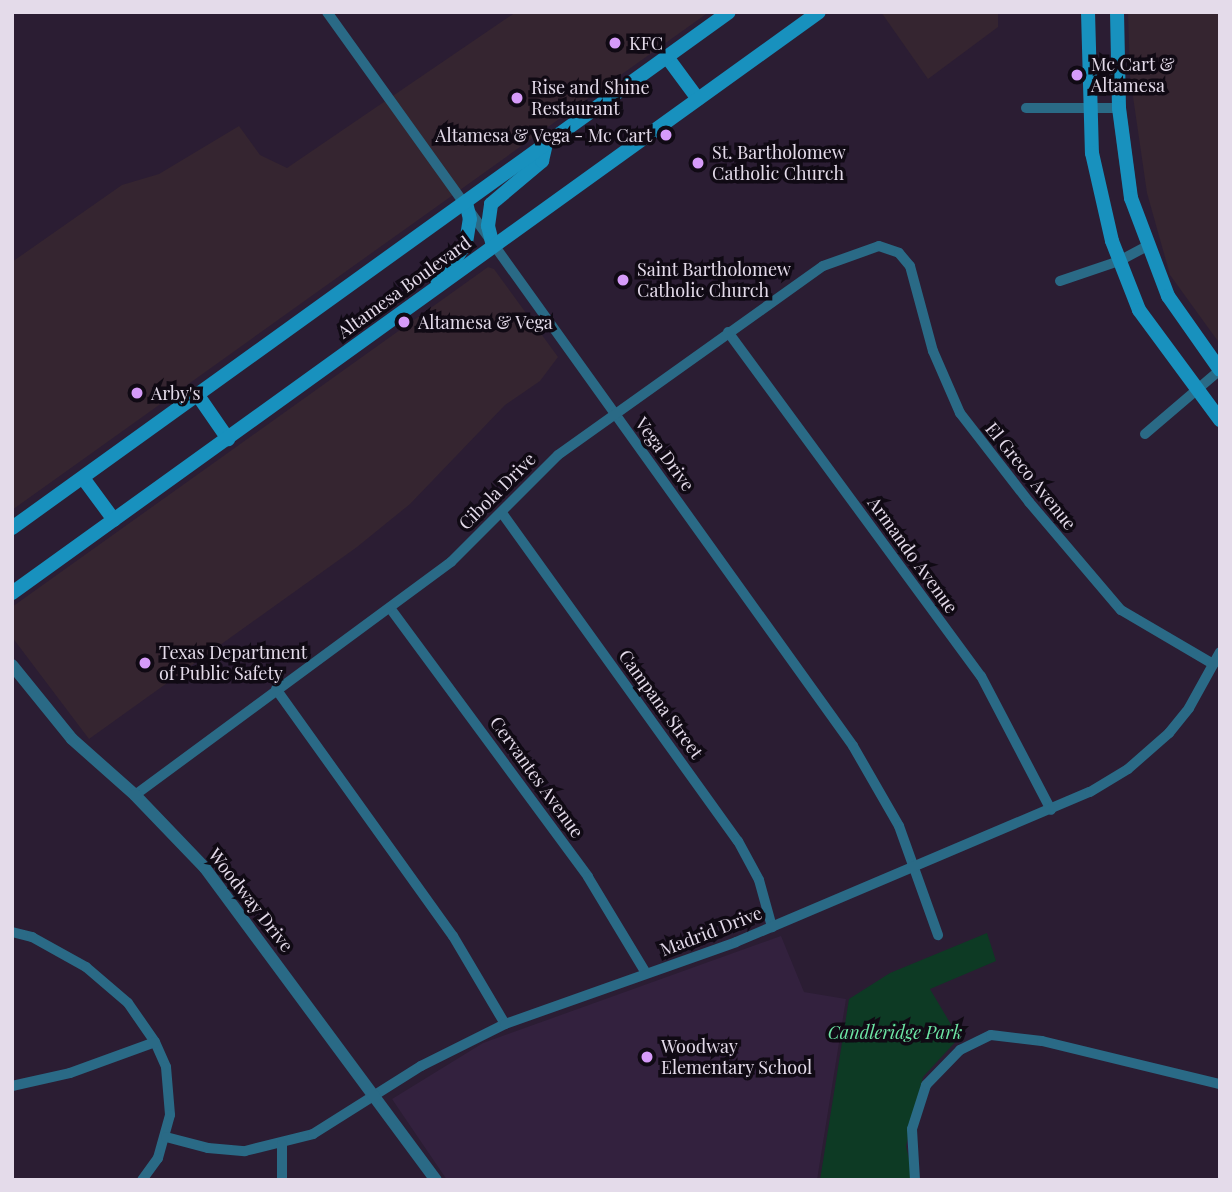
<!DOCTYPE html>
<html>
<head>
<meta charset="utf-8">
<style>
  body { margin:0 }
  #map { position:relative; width:1232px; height:1192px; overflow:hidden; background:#2b1d33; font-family:"Playfair Display",serif }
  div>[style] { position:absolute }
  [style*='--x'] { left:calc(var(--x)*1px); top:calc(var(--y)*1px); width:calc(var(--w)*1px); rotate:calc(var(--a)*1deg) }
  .commercial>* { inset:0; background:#352530 }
  .built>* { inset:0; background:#33213e }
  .green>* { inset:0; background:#0d3a24 }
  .minor>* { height:10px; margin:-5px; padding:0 5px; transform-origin:5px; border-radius:5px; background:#2a6a86 }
  .tertiary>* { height:12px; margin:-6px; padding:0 6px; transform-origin:6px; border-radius:6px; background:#2a6a86 }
  .secondary>* { height:14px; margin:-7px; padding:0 7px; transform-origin:7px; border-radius:7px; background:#1891be }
  .dots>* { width:19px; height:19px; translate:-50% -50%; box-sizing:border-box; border:4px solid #100a14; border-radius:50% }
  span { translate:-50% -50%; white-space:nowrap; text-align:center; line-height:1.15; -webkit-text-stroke:7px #100a14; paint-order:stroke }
  .poi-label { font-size:18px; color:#e4dbea }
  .left { translate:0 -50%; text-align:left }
  .right { translate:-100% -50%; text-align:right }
  .street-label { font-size:18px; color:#e4dbea }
  .park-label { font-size:18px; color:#6de6a5; font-style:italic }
  .frame { position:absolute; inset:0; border:14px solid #e4dbea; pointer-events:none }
</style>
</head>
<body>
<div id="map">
  <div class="commercial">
    <div style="clip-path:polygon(516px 12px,709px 12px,12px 510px,12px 262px,122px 185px,159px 174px,239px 126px,260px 155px,287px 168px)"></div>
    <div style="clip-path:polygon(881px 12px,998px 12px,998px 27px,928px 79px)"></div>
    <div style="clip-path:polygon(1128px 12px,1220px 12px,1220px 344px,1170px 275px,1147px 193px,1130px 76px)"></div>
    <div style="clip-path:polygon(488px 267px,494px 269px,558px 357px,540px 381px,505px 405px,410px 504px,357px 547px,89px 739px,12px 637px,12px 607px)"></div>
  </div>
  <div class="built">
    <div style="clip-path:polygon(781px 936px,804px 992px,846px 999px,817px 1180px,447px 1180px,392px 1099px,483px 1043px)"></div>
  </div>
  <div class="green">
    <div style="clip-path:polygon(987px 933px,996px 961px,930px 989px,959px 1038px,923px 1077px,906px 1146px,914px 1180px,820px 1180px,849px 999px,890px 973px)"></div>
  </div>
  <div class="minor">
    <div style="--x:327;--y:12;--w:903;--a:54.37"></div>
    <div style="--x:853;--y:746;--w:92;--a:60.1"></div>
    <div style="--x:899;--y:826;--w:116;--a:70.3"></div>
    <div style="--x:1026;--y:108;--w:93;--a:0"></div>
    <div style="--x:1060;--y:281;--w:62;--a:-18.7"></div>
    <div style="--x:1119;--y:261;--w:32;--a:-28"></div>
    <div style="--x:728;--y:332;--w:427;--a:53.7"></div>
    <div style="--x:981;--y:676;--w:151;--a:62.4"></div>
    <div style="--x:1145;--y:434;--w:99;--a:-40.5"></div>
    <div style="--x:502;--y:513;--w:404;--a:54.3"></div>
    <div style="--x:738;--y:841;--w:44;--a:61.7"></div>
    <div style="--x:759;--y:880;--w:49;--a:74.5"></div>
    <div style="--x:390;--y:608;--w:334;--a:53.6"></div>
    <div style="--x:588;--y:877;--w:112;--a:58.9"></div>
    <div style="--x:276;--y:689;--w:304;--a:54.4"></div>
    <div style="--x:453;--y:936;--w:102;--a:59.4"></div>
    <div style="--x:135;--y:795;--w:393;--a:-36.4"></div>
    <div style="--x:451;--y:562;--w:151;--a:-45"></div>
    <div style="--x:558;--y:455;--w:325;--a:-35.5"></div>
    <div style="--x:823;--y:266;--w:59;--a:-19.7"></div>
    <div style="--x:879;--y:246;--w:21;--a:19"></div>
    <div style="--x:899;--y:253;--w:17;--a:50"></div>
    <div style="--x:910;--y:266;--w:88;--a:74.9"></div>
    <div style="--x:933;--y:351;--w:68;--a:66.5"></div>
    <div style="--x:960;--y:413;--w:113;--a:52.2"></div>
    <div style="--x:1029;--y:502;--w:142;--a:49.6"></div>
    <div style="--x:1121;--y:610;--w:107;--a:30.4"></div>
    <div style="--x:12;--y:932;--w:21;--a:14"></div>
    <div style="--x:32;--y:937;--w:62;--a:29.1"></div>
    <div style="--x:86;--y:967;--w:55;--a:40.6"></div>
    <div style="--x:128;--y:1003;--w:47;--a:55.3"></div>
    <div style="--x:155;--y:1042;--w:27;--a:66"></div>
    <div style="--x:166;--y:1067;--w:48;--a:85.2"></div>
    <div style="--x:170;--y:1115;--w:45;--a:105.6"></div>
    <div style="--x:158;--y:1158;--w:27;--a:126"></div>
    <div style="--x:12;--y:1086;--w:59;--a:-12.6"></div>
    <div style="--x:70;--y:1073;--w:90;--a:-20"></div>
    <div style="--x:166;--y:1137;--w:43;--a:14.7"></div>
    <div style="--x:208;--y:1148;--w:37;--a:5"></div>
    <div style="--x:245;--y:1151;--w:70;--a:-14"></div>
    <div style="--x:313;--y:1134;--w:128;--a:-32.2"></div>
    <div style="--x:421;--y:1066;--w:94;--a:-26.6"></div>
    <div style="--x:505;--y:1024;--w:245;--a:-19.5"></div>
    <div style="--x:736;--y:942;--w:384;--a:-23"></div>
    <div style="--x:1090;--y:792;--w:44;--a:-31.2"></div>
    <div style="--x:1128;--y:769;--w:55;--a:-41.3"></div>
    <div style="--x:1169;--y:733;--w:32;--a:-51"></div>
    <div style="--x:1189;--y:708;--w:64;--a:-61"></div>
    <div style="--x:282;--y:1144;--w:36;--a:90"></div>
    <div style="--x:915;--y:1180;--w:51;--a:-93.4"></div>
    <div style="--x:912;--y:1129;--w:46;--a:-72.3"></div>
    <div style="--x:926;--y:1085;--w:49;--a:-45.8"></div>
    <div style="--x:960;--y:1050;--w:34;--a:-26"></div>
    <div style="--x:991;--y:1035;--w:51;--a:6.7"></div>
    <div style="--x:1042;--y:1041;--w:183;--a:13.6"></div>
  </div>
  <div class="tertiary">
    <div style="--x:12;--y:665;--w:95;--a:51"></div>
    <div style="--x:72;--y:739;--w:84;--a:41.6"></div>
    <div style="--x:135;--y:795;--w:101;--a:46.2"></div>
    <div style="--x:205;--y:868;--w:388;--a:53.5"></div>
  </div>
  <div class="secondary">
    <div style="--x:1088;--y:12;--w:141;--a:88.4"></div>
    <div style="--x:1092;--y:153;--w:90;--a:77.2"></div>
    <div style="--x:1112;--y:241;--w:74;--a:68.6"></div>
    <div style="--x:1139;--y:310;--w:137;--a:53.6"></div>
    <div style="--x:1117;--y:12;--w:96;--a:88.8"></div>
    <div style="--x:1119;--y:108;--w:91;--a:82.4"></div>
    <div style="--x:1131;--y:198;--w:105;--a:69.3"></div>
    <div style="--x:1168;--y:296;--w:90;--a:54.9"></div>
    <div style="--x:667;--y:57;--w:52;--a:53.6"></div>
    <div style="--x:493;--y:246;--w:21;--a:-104"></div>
    <div style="--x:488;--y:226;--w:22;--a:-82"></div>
    <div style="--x:491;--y:204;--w:67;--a:-40.1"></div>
    <div style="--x:542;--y:161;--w:18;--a:-77"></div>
    <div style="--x:435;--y:277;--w:23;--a:-38"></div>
    <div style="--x:453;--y:263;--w:24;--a:-57"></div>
    <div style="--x:466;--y:243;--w:24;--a:-81"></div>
    <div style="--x:470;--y:219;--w:16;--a:-104"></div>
    <div style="--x:197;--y:394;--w:55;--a:55.4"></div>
    <div style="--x:83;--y:478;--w:52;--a:53.6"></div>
    <div style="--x:12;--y:528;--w:883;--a:-35.74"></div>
    <div style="--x:12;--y:593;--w:994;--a:-35.75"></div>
  </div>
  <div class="dots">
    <div style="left:615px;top:43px;background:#d69bf9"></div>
    <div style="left:1077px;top:75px;background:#d69bf9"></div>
    <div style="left:517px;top:98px;background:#d69bf9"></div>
    <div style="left:666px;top:135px;background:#d69bf9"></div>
    <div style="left:698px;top:163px;background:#d69bf9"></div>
    <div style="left:623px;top:280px;background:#d69bf9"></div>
    <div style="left:404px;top:322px;background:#d69bf9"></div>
    <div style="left:137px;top:393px;background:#d69bf9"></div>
    <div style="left:145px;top:663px;background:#d69bf9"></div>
    <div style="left:647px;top:1057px;background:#d69bf9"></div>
  </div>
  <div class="poi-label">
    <span class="left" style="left:629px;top:43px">KFC</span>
    <span class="left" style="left:1091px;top:75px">Mc Cart &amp;<br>Altamesa</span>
    <span class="left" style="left:531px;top:98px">Rise and Shine<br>Restaurant</span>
    <span class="right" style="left:652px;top:135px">Altamesa &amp; Vega - Mc Cart</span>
    <span class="left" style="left:712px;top:163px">St. Bartholomew<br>Catholic Church</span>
    <span class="left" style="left:637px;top:280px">Saint Bartholomew<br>Catholic Church</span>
    <span class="left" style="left:418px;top:322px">Altamesa &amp; Vega</span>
    <span class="left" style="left:151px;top:393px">Arby's</span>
    <span class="left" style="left:159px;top:663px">Texas Department<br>of Public Safety</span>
    <span class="left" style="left:661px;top:1057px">Woodway<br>Elementary School</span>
  </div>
  <div class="street-label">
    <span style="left:404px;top:287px;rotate:-36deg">Altamesa Boulevard</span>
    <span style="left:665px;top:454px;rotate:54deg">Vega Drive</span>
    <span style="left:1031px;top:476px;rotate:51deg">El Greco Avenue</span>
    <span style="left:497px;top:491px;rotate:-45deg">Cibola Drive</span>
    <span style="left:913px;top:555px;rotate:54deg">Armando Avenue</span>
    <span style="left:661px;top:704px;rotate:54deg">Campana Street</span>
    <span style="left:537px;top:777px;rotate:54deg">Cervantes Avenue</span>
    <span style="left:251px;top:900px;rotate:52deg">Woodway Drive</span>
    <span style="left:711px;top:931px;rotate:-21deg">Madrid Drive</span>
  </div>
  <div class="park-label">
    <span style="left:895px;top:1032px">Candleridge Park</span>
  </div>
  <div class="frame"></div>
</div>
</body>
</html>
